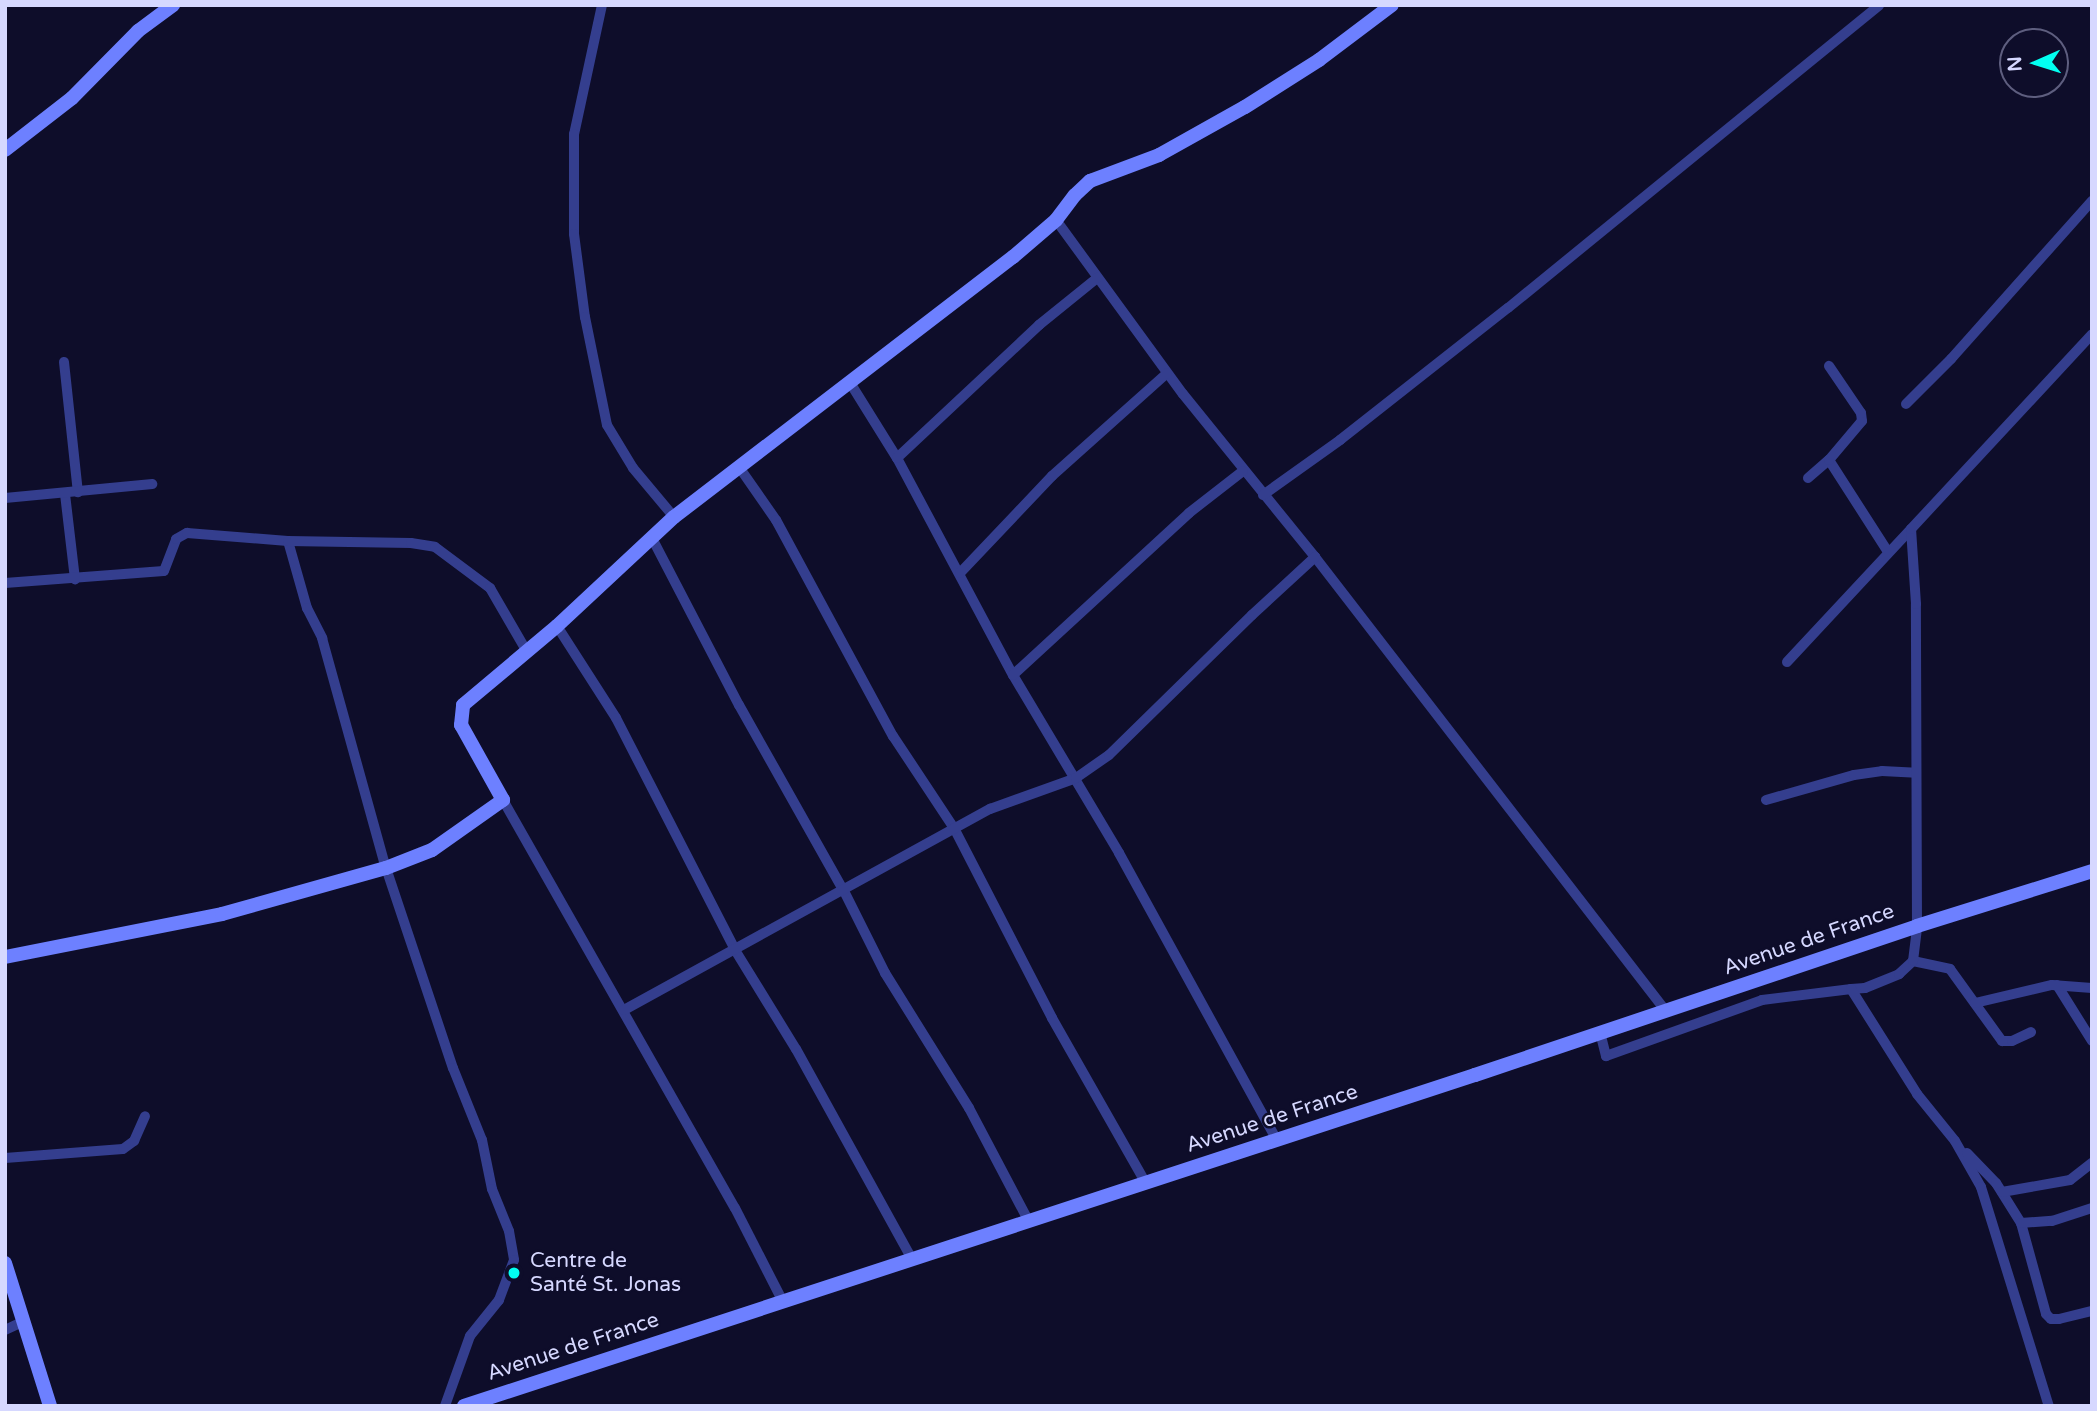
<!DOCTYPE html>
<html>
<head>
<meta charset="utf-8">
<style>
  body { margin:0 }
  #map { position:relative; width:2097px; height:1411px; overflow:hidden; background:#0e0d2a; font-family:"Varela Round",sans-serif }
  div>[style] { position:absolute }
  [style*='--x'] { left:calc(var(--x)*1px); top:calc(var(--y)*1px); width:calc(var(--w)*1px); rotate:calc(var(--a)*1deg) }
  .street>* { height:10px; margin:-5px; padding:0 5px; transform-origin:5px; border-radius:5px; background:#343e8e }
  .secondary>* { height:14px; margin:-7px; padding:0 7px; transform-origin:7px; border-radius:7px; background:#6d80ff }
  .dots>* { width:19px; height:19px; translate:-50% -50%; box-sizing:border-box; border:4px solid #0e0d2a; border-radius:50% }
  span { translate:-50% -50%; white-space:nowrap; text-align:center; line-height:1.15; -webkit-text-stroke:5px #0e0d2a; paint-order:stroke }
  .street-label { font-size:21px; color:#d6d8ff }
  .poi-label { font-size:21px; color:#d6d8ff }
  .left { translate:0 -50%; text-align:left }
  .frame { position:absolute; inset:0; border:7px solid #d6d8ff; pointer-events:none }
  .north { position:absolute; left:1999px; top:28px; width:70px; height:70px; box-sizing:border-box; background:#0e0d2a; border:2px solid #5e5e7f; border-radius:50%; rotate:267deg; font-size:19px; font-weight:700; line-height:28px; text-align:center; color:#d6d8ff }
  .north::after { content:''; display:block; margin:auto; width:24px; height:32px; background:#02fff1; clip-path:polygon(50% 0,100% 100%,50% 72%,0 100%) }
</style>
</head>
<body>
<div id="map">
  <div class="street">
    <div style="--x:602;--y:5;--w:132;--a:102.2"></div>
    <div style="--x:574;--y:134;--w:100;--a:90"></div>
    <div style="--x:574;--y:234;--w:84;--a:82.5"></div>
    <div style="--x:585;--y:317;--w:110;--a:78.5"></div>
    <div style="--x:607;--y:425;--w:50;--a:58.8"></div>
    <div style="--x:633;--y:468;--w:64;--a:50.1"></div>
    <div style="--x:1056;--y:220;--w:215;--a:53.9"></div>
    <div style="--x:1183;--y:394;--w:210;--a:51"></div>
    <div style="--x:1315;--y:557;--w:572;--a:52.31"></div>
    <div style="--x:64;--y:362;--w:131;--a:83.9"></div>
    <div style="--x:849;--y:381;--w:91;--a:58.1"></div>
    <div style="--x:897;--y:458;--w:246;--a:61.9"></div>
    <div style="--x:1013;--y:675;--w:207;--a:59.2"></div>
    <div style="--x:1119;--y:853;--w:328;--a:61.2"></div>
    <div style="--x:1906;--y:404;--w:64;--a:-45"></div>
    <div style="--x:1951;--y:359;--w:212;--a:-48.3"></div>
    <div style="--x:897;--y:458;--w:195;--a:-43.1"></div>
    <div style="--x:1039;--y:325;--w:75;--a:-39"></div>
    <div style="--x:1829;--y:460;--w:109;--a:57.3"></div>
    <div style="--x:739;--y:467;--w:65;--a:55.1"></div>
    <div style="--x:776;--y:520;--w:246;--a:61.6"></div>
    <div style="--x:893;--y:736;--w:110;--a:56.5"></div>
    <div style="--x:954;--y:828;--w:214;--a:62.7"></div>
    <div style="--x:1052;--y:1018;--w:189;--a:60.4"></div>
    <div style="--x:1808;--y:478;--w:28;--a:-41"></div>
    <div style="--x:1829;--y:460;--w:51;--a:-49.8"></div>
    <div style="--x:1862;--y:421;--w:8;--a:-97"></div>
    <div style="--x:1861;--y:413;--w:57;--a:-124.2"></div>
    <div style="--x:65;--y:494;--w:86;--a:83.3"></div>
    <div style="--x:1263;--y:495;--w:95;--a:-35.5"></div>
    <div style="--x:1340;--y:440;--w:214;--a:-38.2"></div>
    <div style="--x:1508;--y:308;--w:479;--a:-39.2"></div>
    <div style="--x:5;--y:498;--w:148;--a:-5.4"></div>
    <div style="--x:653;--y:540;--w:186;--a:62.5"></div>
    <div style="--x:739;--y:705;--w:214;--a:60.6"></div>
    <div style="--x:844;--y:891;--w:92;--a:63.4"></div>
    <div style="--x:885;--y:973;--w:159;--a:58.1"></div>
    <div style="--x:969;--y:1108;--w:129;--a:62.2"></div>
    <div style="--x:288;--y:541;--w:70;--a:74.2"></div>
    <div style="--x:307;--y:608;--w:34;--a:63"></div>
    <div style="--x:322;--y:638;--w:239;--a:74.5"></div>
    <div style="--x:386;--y:868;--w:211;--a:71.5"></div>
    <div style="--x:453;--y:1068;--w:78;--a:68.1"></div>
    <div style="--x:482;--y:1140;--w:50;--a:78.5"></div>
    <div style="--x:492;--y:1189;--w:45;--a:68"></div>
    <div style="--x:509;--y:1231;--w:29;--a:80"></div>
    <div style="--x:514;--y:1260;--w:43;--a:110.6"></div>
    <div style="--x:499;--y:1300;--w:46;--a:128.9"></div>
    <div style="--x:470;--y:1336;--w:74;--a:109.7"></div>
    <div style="--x:960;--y:573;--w:134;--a:-46.5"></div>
    <div style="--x:1052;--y:476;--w:154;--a:-41.8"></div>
    <div style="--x:5;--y:583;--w:159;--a:-4.3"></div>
    <div style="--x:164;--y:571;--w:34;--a:-69"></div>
    <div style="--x:176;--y:539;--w:13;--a:-29"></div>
    <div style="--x:187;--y:533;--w:101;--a:4.5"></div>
    <div style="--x:288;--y:541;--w:123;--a:0.9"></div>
    <div style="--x:411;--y:543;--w:24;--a:9"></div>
    <div style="--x:435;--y:547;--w:69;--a:36.7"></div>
    <div style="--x:490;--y:588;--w:72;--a:59.9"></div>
    <div style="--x:557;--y:626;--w:109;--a:57.3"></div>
    <div style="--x:616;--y:718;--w:261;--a:62.8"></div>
    <div style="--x:735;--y:950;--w:116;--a:58.4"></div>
    <div style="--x:796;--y:1049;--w:240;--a:61.1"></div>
    <div style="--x:1787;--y:662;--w:182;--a:-47"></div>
    <div style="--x:1013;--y:675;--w:239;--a:-42.6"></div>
    <div style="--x:1189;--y:513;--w:68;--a:-37.9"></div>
    <div style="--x:503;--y:800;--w:469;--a:60.4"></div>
    <div style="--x:735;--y:1208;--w:106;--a:62.9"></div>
    <div style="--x:1766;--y:800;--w:91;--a:-15.9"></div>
    <div style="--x:1854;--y:775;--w:28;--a:-8"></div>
    <div style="--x:1882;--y:771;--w:34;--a:3"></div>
    <div style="--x:1913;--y:961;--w:38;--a:12"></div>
    <div style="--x:1950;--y:969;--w:89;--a:54.2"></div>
    <div style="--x:2002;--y:1041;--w:10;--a:0"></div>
    <div style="--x:2012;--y:1041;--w:21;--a:-25"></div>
    <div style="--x:2057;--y:985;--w:66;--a:58"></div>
    <div style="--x:1851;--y:989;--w:14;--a:-4"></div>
    <div style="--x:1865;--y:988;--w:37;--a:-22"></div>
    <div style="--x:1899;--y:974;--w:19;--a:-43"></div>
    <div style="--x:1913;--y:961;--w:35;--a:-83"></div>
    <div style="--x:1917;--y:926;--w:322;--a:-90.2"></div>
    <div style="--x:1916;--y:604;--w:75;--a:-93.8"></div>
    <div style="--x:1911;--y:529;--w:266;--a:-47.1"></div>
    <div style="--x:1975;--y:1003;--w:79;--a:-13.2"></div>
    <div style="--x:2052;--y:985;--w:40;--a:4.3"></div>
    <div style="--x:624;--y:1010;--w:418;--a:-28.8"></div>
    <div style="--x:990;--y:809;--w:91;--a:-19.8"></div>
    <div style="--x:1076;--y:778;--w:40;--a:-34.9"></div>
    <div style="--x:1109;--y:755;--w:200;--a:-44.4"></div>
    <div style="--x:1252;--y:615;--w:86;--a:-42.6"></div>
    <div style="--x:1600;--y:1032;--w:25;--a:76"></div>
    <div style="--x:1606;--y:1056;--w:166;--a:-19.7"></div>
    <div style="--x:1762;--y:1000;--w:90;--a:-7"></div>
    <div style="--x:1851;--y:989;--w:124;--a:57.8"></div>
    <div style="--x:1917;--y:1094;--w:60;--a:51"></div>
    <div style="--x:1955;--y:1141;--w:53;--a:60.5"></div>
    <div style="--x:1981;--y:1187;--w:229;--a:72.8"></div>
    <div style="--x:1967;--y:1153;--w:42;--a:46"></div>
    <div style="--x:1996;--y:1183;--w:47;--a:58"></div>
    <div style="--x:2021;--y:1223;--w:94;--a:74.6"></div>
    <div style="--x:2046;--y:1314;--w:7;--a:45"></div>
    <div style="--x:2051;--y:1319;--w:8;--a:0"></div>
    <div style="--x:2059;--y:1319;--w:34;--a:-14"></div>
    <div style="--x:5;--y:1158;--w:118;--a:-4.4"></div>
    <div style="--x:123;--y:1149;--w:14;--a:-36"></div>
    <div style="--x:134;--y:1141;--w:27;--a:-66"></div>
    <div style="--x:2002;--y:1192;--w:69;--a:-10"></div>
    <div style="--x:2070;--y:1180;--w:28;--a:-38"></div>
    <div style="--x:2021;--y:1223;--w:31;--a:-4"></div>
    <div style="--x:2052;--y:1221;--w:42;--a:-18"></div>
    <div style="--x:5;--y:1330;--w:21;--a:-25"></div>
  </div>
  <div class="secondary">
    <div style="--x:5;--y:150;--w:85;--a:-37.8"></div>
    <div style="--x:72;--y:98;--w:94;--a:-45.4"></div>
    <div style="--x:138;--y:31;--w:44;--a:-36.6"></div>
    <div style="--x:5;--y:957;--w:221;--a:-11.2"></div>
    <div style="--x:222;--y:914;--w:170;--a:-15.7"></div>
    <div style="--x:386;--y:868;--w:49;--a:-21.4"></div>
    <div style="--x:432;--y:850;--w:87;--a:-35.2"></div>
    <div style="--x:503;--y:800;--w:86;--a:-119.2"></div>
    <div style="--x:461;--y:725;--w:20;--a:-84"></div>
    <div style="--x:463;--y:705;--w:123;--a:-40"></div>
    <div style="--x:557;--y:626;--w:160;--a:-43"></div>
    <div style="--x:674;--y:517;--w:427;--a:-37.5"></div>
    <div style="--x:1013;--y:257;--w:57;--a:-40.7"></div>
    <div style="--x:1056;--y:220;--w:31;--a:-53"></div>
    <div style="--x:1075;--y:195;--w:21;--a:-43"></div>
    <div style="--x:1090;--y:181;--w:74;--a:-20.6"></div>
    <div style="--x:1159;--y:155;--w:98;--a:-29.2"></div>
    <div style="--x:1245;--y:107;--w:88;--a:-32.4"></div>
    <div style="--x:1319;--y:60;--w:91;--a:-37"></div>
    <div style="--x:5;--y:1263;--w:150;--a:72.5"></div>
    <div style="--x:464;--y:1406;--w:1064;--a:-18.13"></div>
    <div style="--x:1475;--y:1075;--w:466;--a:-18.6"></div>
    <div style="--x:1917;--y:926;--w:183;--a:-17.4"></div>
  </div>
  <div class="dots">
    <div style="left:514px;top:1273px;background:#02fff1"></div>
  </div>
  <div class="street-label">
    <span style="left:1809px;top:940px;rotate:-19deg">Avenue de France</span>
    <span style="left:1272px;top:1119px;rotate:-18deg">Avenue de France</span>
    <span style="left:573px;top:1347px;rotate:-18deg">Avenue de France</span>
  </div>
  <div class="poi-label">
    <span class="left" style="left:530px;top:1273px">Centre de<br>Santé St. Jonas</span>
  </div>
  <div class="frame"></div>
  <div class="north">N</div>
</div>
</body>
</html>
